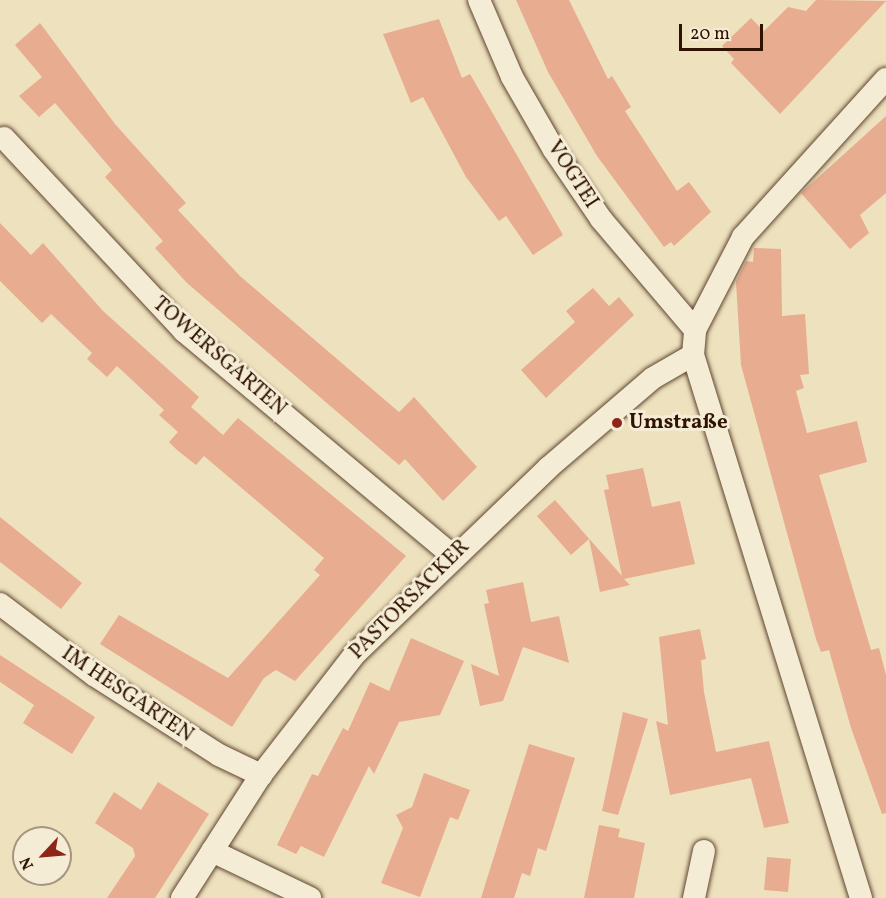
<!DOCTYPE html>
<html>
<head>
<meta charset="utf-8">
<style>
  body { margin:0 }
  #map { position:relative; width:886px; height:898px; overflow:hidden; background:#eee1be; font-family:Vollkorn,serif }
  div>[style] { position:absolute }
  [style*='--x'] { left:calc(var(--x)*1px); top:calc(var(--y)*1px); width:calc(var(--w)*1px); rotate:calc(var(--a)*1deg) }
  .building>* { inset:0; background:#e8ac91 }
  .roads { filter:drop-shadow(0 0 2px #5f4630) drop-shadow(0 0 2px #5f4630) }
  .street>* { height:22px; margin:-11px; padding:0 11px; transform-origin:11px; border-radius:11px; background:#f4ecd5 }
  .dots>* { width:16px; height:16px; translate:-50% -50%; box-sizing:border-box; border:3px solid #f4ecd5; border-radius:50% }
  span { translate:-50% -50%; white-space:nowrap; text-align:center; line-height:1.15; -webkit-text-stroke:6px #f4ecd5; paint-order:stroke }
  .street-label { font-size:21px; color:#2f1200 }
  .poi-label { font-size:21px; color:#2f1200; font-weight:700 }
  .left { translate:0 -50%; text-align:left }
  .north { position:absolute; left:12px; top:826px; width:60px; height:60px; box-sizing:border-box; background:#f4ecd5; border:2px solid #a59580; border-radius:50%; rotate:244deg; font-size:16px; font-weight:700; line-height:24px; text-align:center; color:#2f1200 }
  .north::after { content:''; display:block; margin:auto; width:21px; height:27px; background:#8f2418; clip-path:polygon(50% 0,100% 100%,50% 72%,0 100%) }
  .scale { position:absolute; left:679px; top:24px; width:84px; height:27px; box-sizing:border-box; border:3px solid #2f1200; border-top:0; padding-left:8px; font-size:18px; line-height:21px; white-space:nowrap; color:#2f1200; -webkit-text-stroke:4px #f4ecd5; paint-order:stroke }
</style>
</head>
<body>
<div id="map">
  <div class="building">
    <div style="clip-path:polygon(516px 0,569px 0,608px 79px,612px 76px,631px 107px,625px 111px,677px 191px,689px 182px,711px 212px,674px 246px,671px 242px,664px 247px,597px 156px,548px 72px)"></div>
    <div style="clip-path:polygon(816px 0,886px 1px,780px 114px,731px 63px,734px 59px,722px 46px,751px 18px,764px 31px,788px 7px,806px 11px)"></div>
    <div style="clip-path:polygon(439px 19px,462px 78px,470px 74px,563px 235px,533px 255px,506px 216px,499px 221px,466px 177px,423px 97px,411px 103px,383px 34px)"></div>
    <div style="clip-path:polygon(40px 23px,115px 124px,186px 203px,178px 210px,240px 276px,399px 412px,414px 397px,477px 467px,443px 501px,405px 459px,399px 465px,187px 283px,155px 248px,163px 241px,105px 177px,112px 170px,55px 103px,39px 117px,19px 96px,42px 77px,15px 45px)"></div>
    <div style="clip-path:polygon(886px 116px,886px 193px,860px 215px,869px 233px,850px 249px,801px 193px)"></div>
    <div style="clip-path:polygon(0 223px,31px 255px,43px 243px,103px 311px,199px 397px,191px 407px,223px 435px,238px 418px,406px 556px,295px 681px,276px 670px,264px 678px,232px 727px,100px 644px,119px 615px,228px 678px,320px 575px,314px 570px,324px 558px,204px 456px,196px 465px,177px 450px,169px 442px,178px 432px,159px 415px,164px 410px,117px 366px,107px 377px,87px 359px,92px 353px,51px 314px,42px 323px,0 281px)"></div>
    <div style="clip-path:polygon(754px 248px,781px 249px,782px 316px,805px 314px,809px 374px,800px 375px,804px 388px,796px 391px,807px 433px,857px 421px,867px 462px,819px 475px,871px 650px,879px 648px,886px 675px,886px 813px,882px 814px,851px 728px,829px 650px,821px 652px,816px 639px,741px 365px,736px 282px,746px 261px,753px 262px)"></div>
    <div style="clip-path:polygon(593px 288px,609px 306px,619px 297px,634px 315px,546px 398px,521px 370px,575px 322px,566px 311px)"></div>
    <div style="clip-path:polygon(643px 468px,652px 507px,680px 501px,695px 564px,624px 579px,630px 585px,600px 592px,589px 539px,571px 555px,537px 516px,555px 500px,622px 576px,604px 490px,609px 489px,606px 475px)"></div>
    <div style="clip-path:polygon(0 517px,82px 583px,61px 609px,0 562px)"></div>
    <div style="clip-path:polygon(523px 582px,531px 622px,559px 616px,569px 663px,523px 647px,503px 701px,480px 706px,471px 664px,499px 676px,484px 604px,489px 603px,486px 590px)"></div>
    <div style="clip-path:polygon(700px 629px,706px 659px,701px 660px,704px 692px,716px 752px,769px 741px,789px 823px,764px 828px,751px 778px,670px 795px,656px 721px,668px 725px,659px 637px)"></div>
    <div style="clip-path:polygon(411px 638px,464px 661px,440px 715px,399px 722px,374px 774px,369px 766px,324px 857px,301px 846px,296px 854px,277px 845px,312px 774px,318px 776px,343px 728px,348px 731px,370px 682px,389px 691px)"></div>
    <div style="clip-path:polygon(0 655px,95px 717px,72px 754px,23px 723px,34px 705px,0 682px)"></div>
    <div style="clip-path:polygon(623px 712px,648px 719px,618px 815px,602px 811px)"></div>
    <div style="clip-path:polygon(529px 744px,575px 758px,546px 851px,538px 848px,530px 876px,522px 873px,514px 898px,481px 898px)"></div>
    <div style="clip-path:polygon(424px 773px,470px 790px,458px 820px,450px 817px,420px 897px,381px 883px,403px 828px,396px 815px,412px 807px)"></div>
    <div style="clip-path:polygon(158px 782px,209px 814px,155px 898px,107px 898px,135px 856px,133px 848px,95px 823px,114px 792px,141px 810px)"></div>
    <div style="clip-path:polygon(599px 825px,620px 829px,618px 837px,645px 843px,634px 898px,584px 898px)"></div>
    <div style="clip-path:polygon(767px 857px,791px 859px,788px 892px,764px 890px)"></div>
  </div>
  <div class="roads">
    <div class="street">
      <div style="--x:479;--y:0;--w:84;--a:66.8"></div>
      <div style="--x:512;--y:77;--w:84;--a:60.1"></div>
      <div style="--x:554;--y:150;--w:83;--a:55.7"></div>
      <div style="--x:601;--y:219;--w:145;--a:49.7"></div>
      <div style="--x:4;--y:138;--w:264;--a:47"></div>
      <div style="--x:184;--y:331;--w:351;--a:39.9"></div>
      <div style="--x:0;--y:604;--w:118;--a:37.1"></div>
      <div style="--x:94;--y:675;--w:148;--a:32.6"></div>
      <div style="--x:219;--y:755;--w:47;--a:25.5"></div>
      <div style="--x:212;--y:851;--w:109;--a:25.6"></div>
      <div style="--x:182;--y:898;--w:146;--a:-57.3"></div>
      <div style="--x:261;--y:775;--w:153;--a:-52.2"></div>
      <div style="--x:355;--y:654;--w:268;--a:-43.9"></div>
      <div style="--x:548;--y:468;--w:138;--a:-40.6"></div>
      <div style="--x:653;--y:378;--w:46;--a:-29.9"></div>
      <div style="--x:694;--y:898;--w:48;--a:-78"></div>
      <div style="--x:861;--y:898;--w:568;--a:-107.19"></div>
      <div style="--x:693;--y:355;--w:25;--a:-85"></div>
      <div style="--x:695;--y:330;--w:105;--a:-62.7"></div>
      <div style="--x:743;--y:237;--w:213;--a:-47.9"></div>
    </div>
  </div>
  <div class="dots">
    <div style="left:617px;top:423px;background:#8f2418"></div>
  </div>
  <div class="street-label">
    <span style="left:572px;top:175px;rotate:57deg">VOGTEI</span>
    <span style="left:219px;top:357px;rotate:41deg">TOWERSGARTEN</span>
    <span style="left:410px;top:600px;rotate:-45deg">PASTORSACKER</span>
    <span style="left:127px;top:695px;rotate:34deg">IM HESGARTEN</span>
  </div>
  <div class="poi-label">
    <span class="left" style="left:629px;top:423px">Umstraße</span>
  </div>
  <div class="north">N</div>
  <div class="scale">20 m</div>
</div>
</body>
</html>
